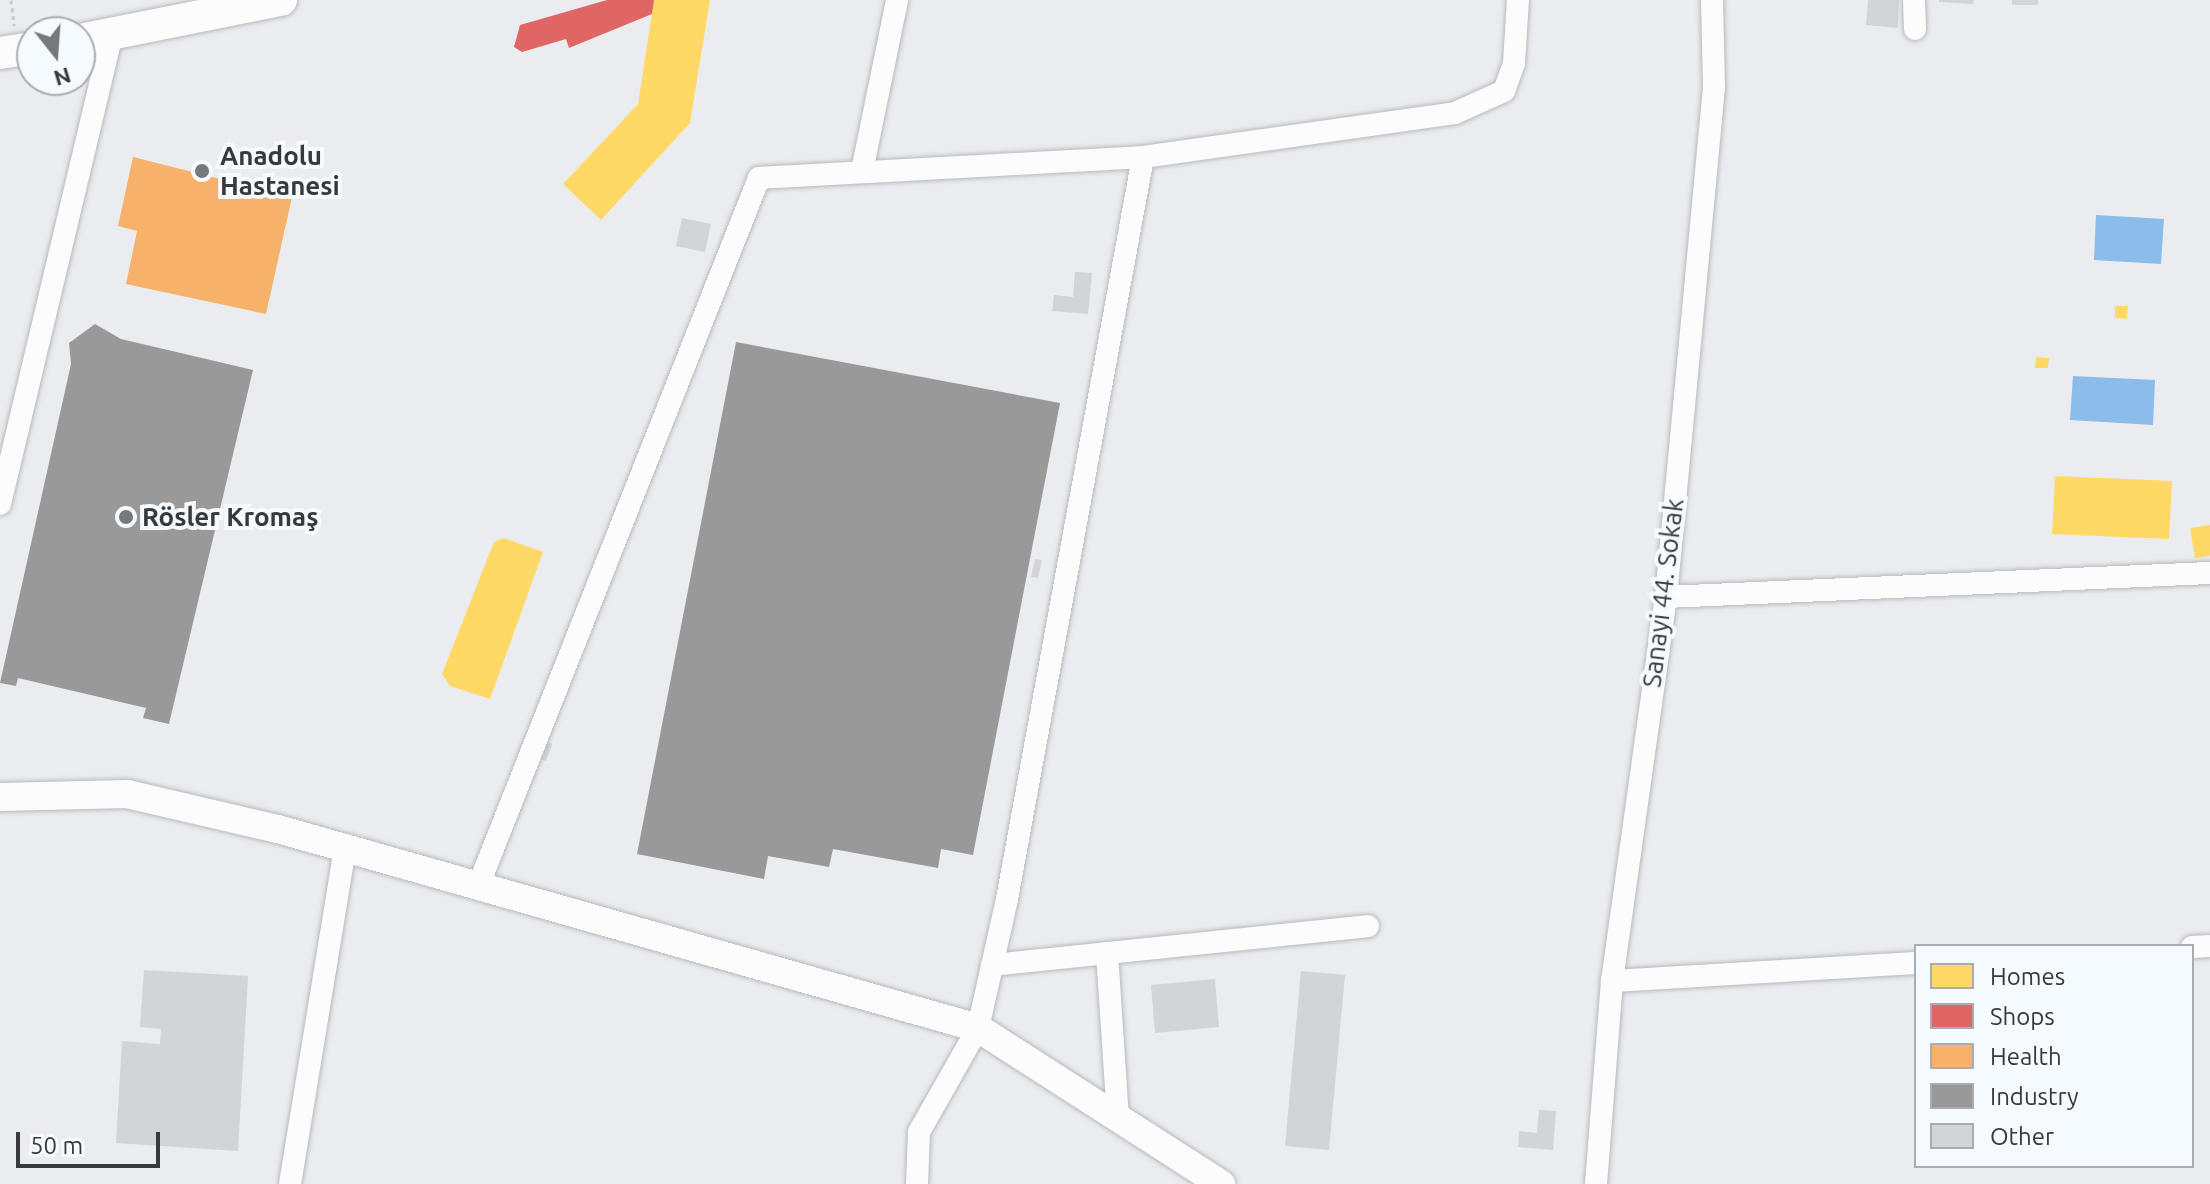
<!DOCTYPE html>
<html>
<head>
<meta charset="utf-8">
<style>
  body { margin:0 }
  #map { position:relative; width:2210px; height:1184px; overflow:hidden; background:#eaecef; font-family:Ubuntu,sans-serif }
  div>[style] { position:absolute }
  [style*='--x'] { left:calc(var(--x)*1px); top:calc(var(--y)*1px); width:calc(var(--w)*1px); rotate:calc(var(--a)*1deg) }
  .water>* { inset:0; background:#8bbcea }
  .homes>* { inset:0; background:#ffd966 }
  .shops>* { inset:0; background:#e06666 }
  .health>* { inset:0; background:#f6b26b }
  .industry>* { inset:0; background:#999 }
  .building>* { inset:0; background:#d2d4d7 }
  .path>* { height:3px; margin-top:-1.5px; transform-origin:0; background:repeating-linear-gradient(90deg,#ccccce 0 4px,transparent 0 8px) }
  .roads { filter:drop-shadow(0 0 2px #b8babd) drop-shadow(0 0 2px #b8babd) }
  .minor>* { height:22px; margin:-11px; padding:0 11px; transform-origin:11px; border-radius:11px; background:#fcfcfd }
  .tertiary>* { height:28px; margin:-14px; padding:0 14px; transform-origin:14px; border-radius:14px; background:#fcfcfd }
  .secondary>* { height:32px; margin:-16px; padding:0 16px; transform-origin:16px; border-radius:16px; background:#fcfcfd }
  .dots>* { width:22px; height:22px; translate:-50% -50%; box-sizing:border-box; border:4px solid #f5faff; border-radius:50% }
  span { translate:-50% -50%; white-space:nowrap; text-align:center; line-height:1.15; -webkit-text-stroke:8px #f5faff; paint-order:stroke }
  .poi-label { font-size:26px; color:#37393b; font-weight:700 }
  .left { translate:0 -50%; text-align:left }
  .street-label { font-size:26px; color:#37393b }
  .legend { position:absolute; left:1914px; top:944px; width:280px; height:224px; box-sizing:border-box; background:#f5faff; border:2px solid #a9adb1; margin:0; padding:10px 14px; list-style:none; font-size:24px; color:#37393b }
  .legend li { display:flex; align-items:center; gap:16px; height:40px }
  .legend b { width:40px; border:2px solid #a9adb1 }
  .north { position:absolute; left:16px; top:16px; width:80px; height:80px; box-sizing:border-box; background:#f5faff; border:2px solid #a9adb1; border-radius:50%; rotate:163deg; font-size:22px; font-weight:700; line-height:32px; text-align:center; color:#37393b }
  .north::after { content:''; display:block; margin:auto; width:28px; height:36px; background:#76787a; clip-path:polygon(50% 0,100% 100%,50% 72%,0 100%) }
  .scale { position:absolute; left:16px; top:1132px; width:144px; height:36px; box-sizing:border-box; border:4px solid #37393b; border-top:0; padding-left:10px; font-size:24px; line-height:28px; white-space:nowrap; color:#37393b; -webkit-text-stroke:6px #f5faff; paint-order:stroke }
</style>
</head>
<body>
<div id="map">
  <div class="water">
    <div style="clip-path:polygon(2096px 215px,2164px 219px,2161px 264px,2094px 260px)"></div>
    <div style="clip-path:polygon(2073px 376px,2155px 380px,2153px 425px,2070px 420px)"></div>
  </div>
  <div class="homes">
    <div style="clip-path:polygon(654px 0,710px 0,690px 123px,601px 220px,563px 184px,638px 104px)"></div>
    <div style="clip-path:polygon(2115px 306px,2128px 306px,2127px 319px,2115px 318px)"></div>
    <div style="clip-path:polygon(2036px 357px,2049px 358px,2048px 368px,2035px 368px)"></div>
    <div style="clip-path:polygon(2055px 476px,2172px 481px,2169px 539px,2052px 534px)"></div>
    <div style="clip-path:polygon(2210px 525px,2210px 556px,2195px 558px,2190px 528px)"></div>
    <div style="clip-path:polygon(504px 538px,543px 552px,490px 699px,450px 686px,442px 674px,494px 542px)"></div>
  </div>
  <div class="shops">
    <div style="clip-path:polygon(607px 0,654px 0,652px 14px,569px 48px,566px 39px,522px 52px,514px 47px,520px 25px)"></div>
  </div>
  <div class="health">
    <div style="clip-path:polygon(133px 157px,292px 197px,266px 314px,126px 284px,137px 231px,118px 226px)"></div>
  </div>
  <div class="industry">
    <div style="clip-path:polygon(95px 324px,121px 339px,253px 370px,169px 724px,143px 718px,146px 708px,18px 678px,16px 686px,0 683px,71px 364px,69px 343px)"></div>
    <div style="clip-path:polygon(736px 342px,1060px 403px,973px 855px,941px 849px,938px 868px,833px 849px,829px 867px,768px 856px,764px 879px,637px 854px)"></div>
  </div>
  <div class="building">
    <div style="clip-path:polygon(1868px 0,1899px 0,1898px 28px,1866px 25px)"></div>
    <div style="clip-path:polygon(1939px 0,1974px 0,1973px 4px,1939px 2px)"></div>
    <div style="clip-path:polygon(2012px 0,2038px 0,2038px 5px,2012px 5px)"></div>
    <div style="clip-path:polygon(682px 218px,711px 224px,705px 252px,676px 246px)"></div>
    <div style="clip-path:polygon(1075px 272px,1092px 273px,1088px 314px,1052px 311px,1054px 295px,1073px 297px)"></div>
    <div style="clip-path:polygon(1035px 559px,1042px 560px,1038px 578px,1031px 577px)"></div>
    <div style="clip-path:polygon(545px 741px,552px 744px,546px 761px,538px 758px)"></div>
    <div style="clip-path:polygon(144px 970px,248px 976px,238px 1151px,116px 1143px,122px 1041px,160px 1044px,161px 1029px,140px 1027px)"></div>
    <div style="clip-path:polygon(1301px 971px,1345px 975px,1329px 1150px,1285px 1146px)"></div>
    <div style="clip-path:polygon(1215px 979px,1219px 1027px,1155px 1033px,1151px 985px)"></div>
    <div style="clip-path:polygon(1539px 1110px,1556px 1111px,1553px 1150px,1518px 1147px,1519px 1131px,1537px 1133px)"></div>
  </div>
  <div class="path">
    <div style="--x:11;--y:0;--w:26;--a:83"></div>
    <div style="--x:35;--y:22;--w:28;--a:-2"></div>
  </div>
  <div class="roads">
    <div class="minor">
      <div style="--x:1914;--y:0;--w:29;--a:88"></div>
      <div style="--x:862;--y:171;--w:175;--a:-78.4"></div>
      <div style="--x:0;--y:504;--w:483;--a:-76.6"></div>
      <div style="--x:1666;--y:597;--w:545;--a:-2.53"></div>
      <div style="--x:479;--y:884;--w:759;--a:-68.37"></div>
      <div style="--x:759;--y:178;--w:385;--a:-3.1"></div>
      <div style="--x:1143;--y:157;--w:315;--a:-8"></div>
      <div style="--x:1455;--y:113;--w:54;--a:-24.2"></div>
      <div style="--x:1504;--y:91;--w:30;--a:-70"></div>
      <div style="--x:1514;--y:63;--w:63;--a:-86.4"></div>
      <div style="--x:2192;--y:947;--w:18;--a:-3"></div>
      <div style="--x:1107;--y:953;--w:164;--a:86.2"></div>
      <div style="--x:992;--y:965;--w:378;--a:-5.9"></div>
      <div style="--x:1612;--y:981;--w:305;--a:-3.4"></div>
      <div style="--x:290;--y:1184;--w:341;--a:-80.7"></div>
      <div style="--x:917;--y:1184;--w:52;--a:-87.8"></div>
      <div style="--x:919;--y:1132;--w:120;--a:-60.4"></div>
      <div style="--x:978;--y:1028;--w:132;--a:-77.3"></div>
      <div style="--x:1007;--y:899;--w:754;--a:-79.61"></div>
      <div style="--x:1596;--y:1184;--w:204;--a:-85.5"></div>
      <div style="--x:1612;--y:981;--w:388;--a:-82"></div>
      <div style="--x:1666;--y:597;--w:512;--a:-84.62"></div>
      <div style="--x:1714;--y:87;--w:87;--a:-91.3"></div>
    </div>
    <div class="tertiary">
      <div style="--x:0;--y:797;--w:127;--a:-1.4"></div>
      <div style="--x:127;--y:794;--w:155;--a:13.1"></div>
      <div style="--x:278;--y:829;--w:728;--a:15.87"></div>
      <div style="--x:978;--y:1028;--w:289;--a:32.7"></div>
    </div>
    <div class="secondary">
      <div style="--x:80;--y:40;--w:205;--a:-11.3"></div>
      <div style="--x:0;--y:53;--w:32;--a:-9"></div>
    </div>
  </div>
  <div class="dots">
    <div style="left:202px;top:171px;background:#76787a"></div>
    <div style="left:126px;top:517px;background:#76787a"></div>
  </div>
  <div class="poi-label">
    <span class="left" style="left:220px;top:171px">Anadolu<br>Hastanesi</span>
    <span class="left" style="left:142px;top:517px">Rösler Kromaş</span>
  </div>
  <div class="street-label">
    <span style="left:1663px;top:593px;rotate:-83deg">Sanayi 44. Sokak</span>
  </div>
  <ul class="legend">
  <li><b style="height:22px;background:#ffd966"></b>Homes</li>
  <li><b style="height:22px;background:#e06666"></b>Shops</li>
  <li><b style="height:22px;background:#f6b26b"></b>Health</li>
  <li><b style="height:22px;background:#999"></b>Industry</li>
  <li><b style="height:22px;background:#d2d4d7"></b>Other</li>
  </ul>
  <div class="north">N</div>
  <div class="scale">50 m</div>
</div>
</body>
</html>
